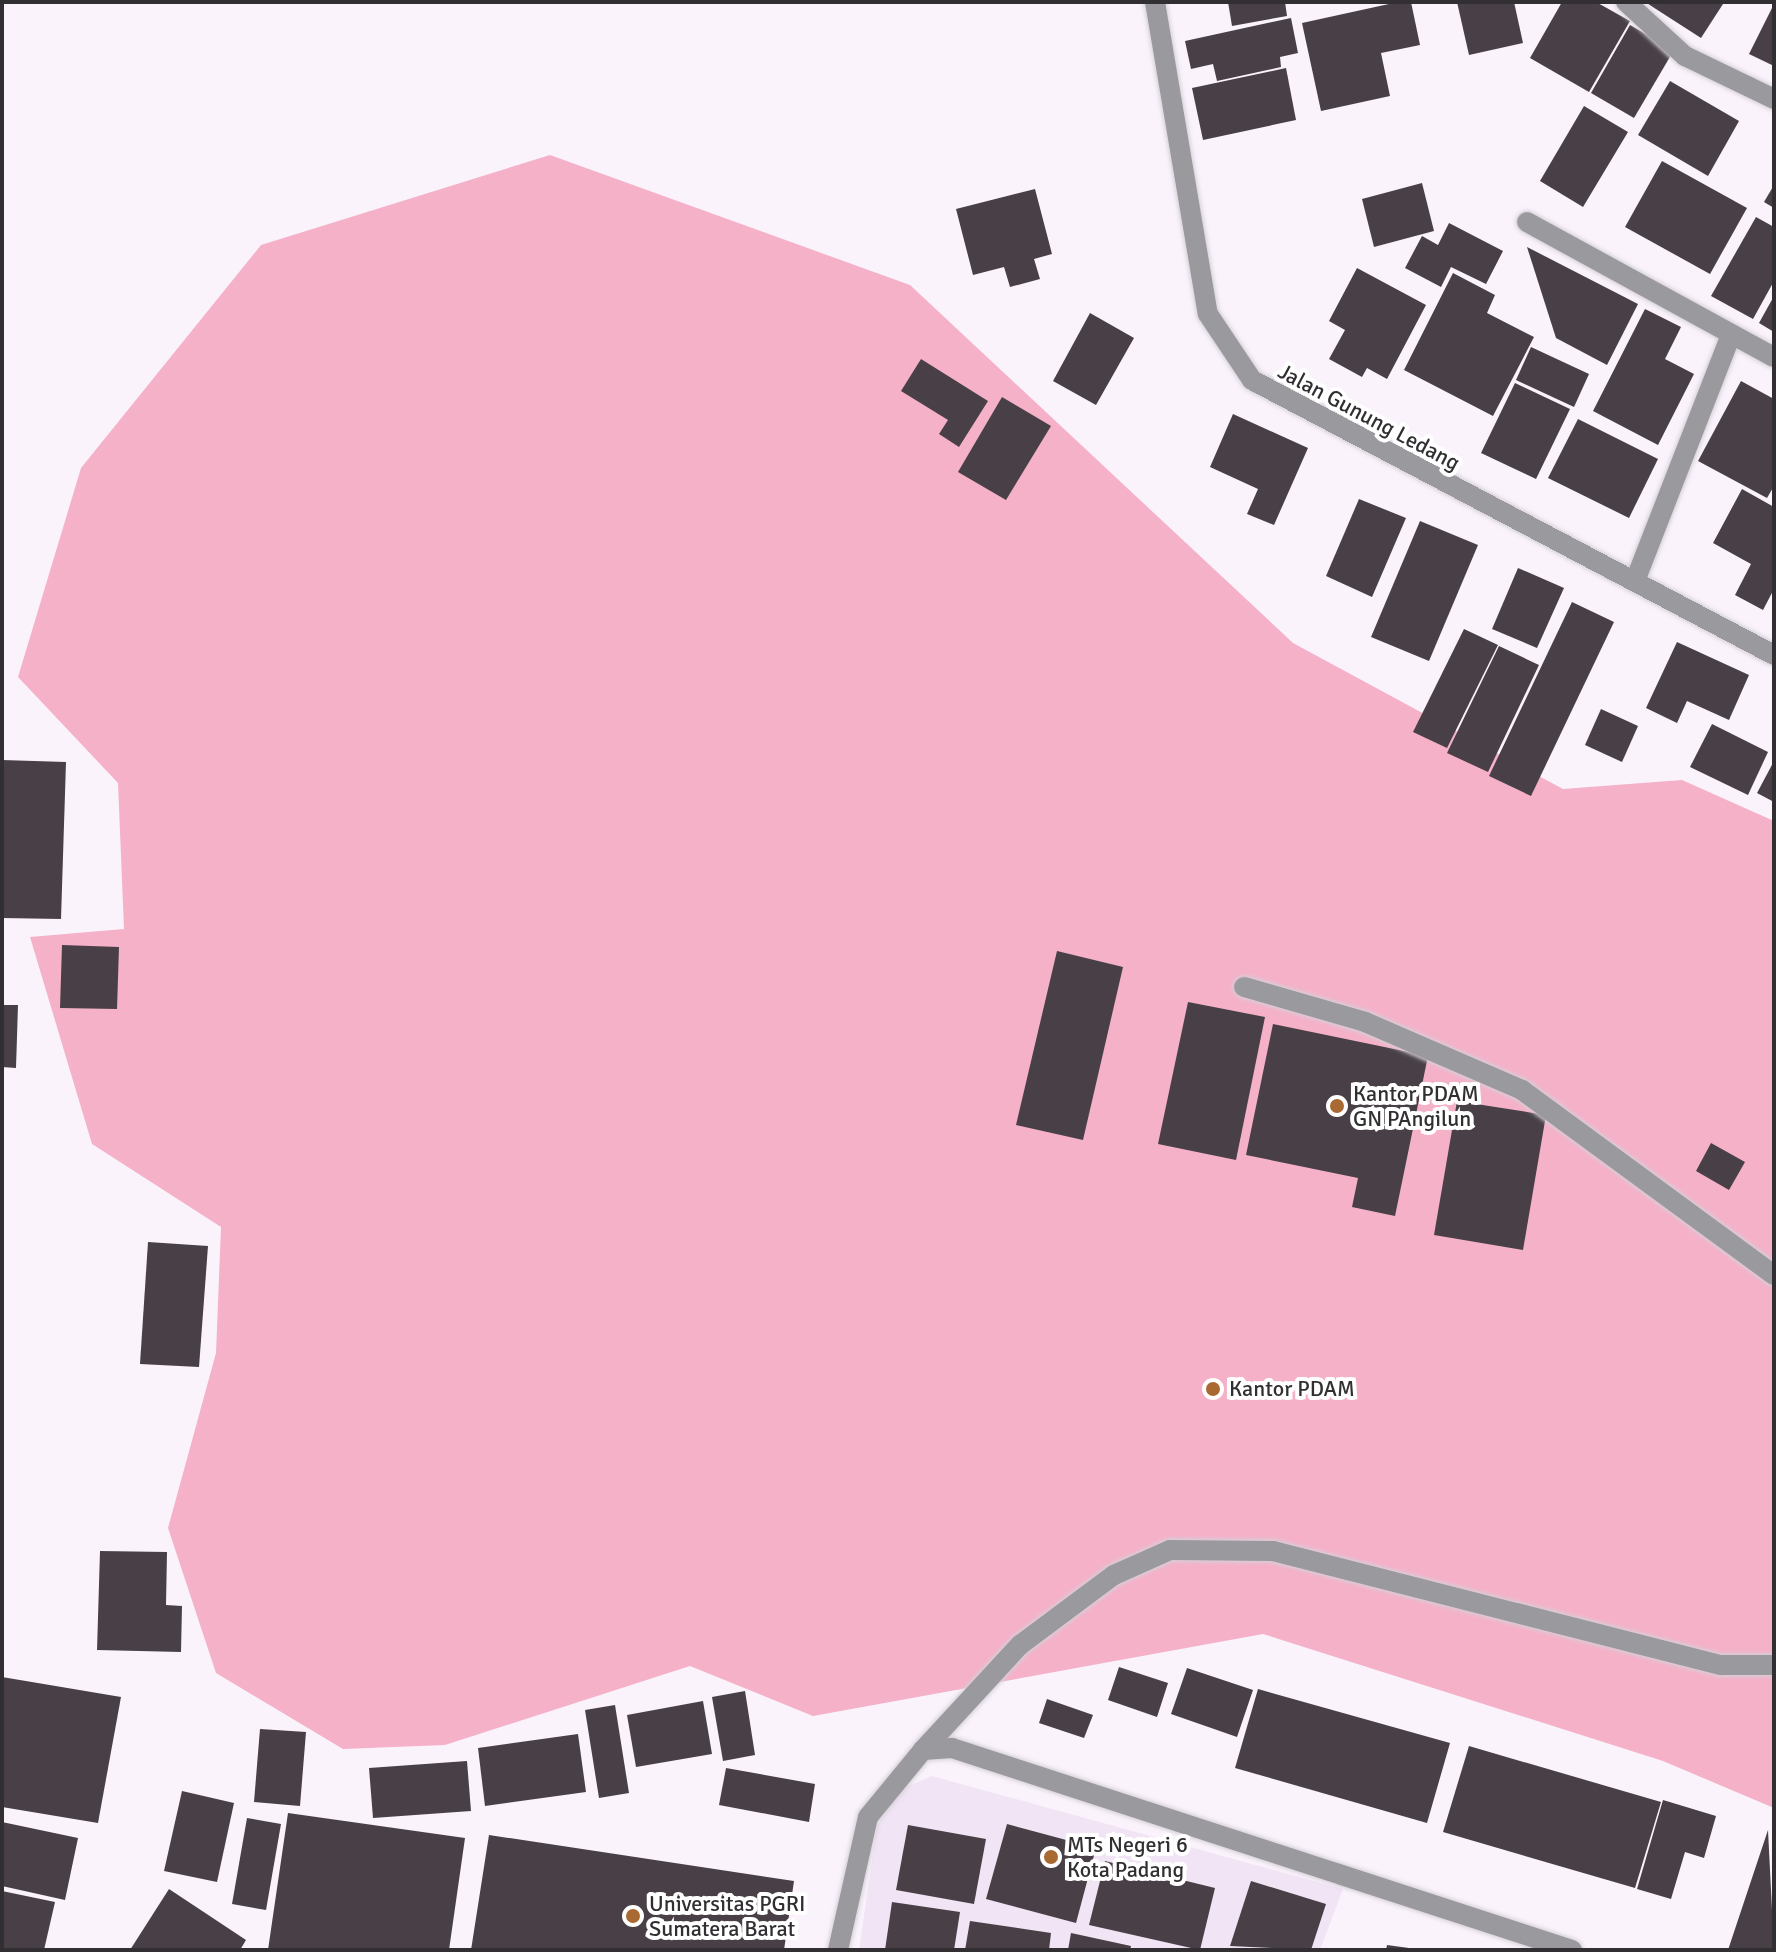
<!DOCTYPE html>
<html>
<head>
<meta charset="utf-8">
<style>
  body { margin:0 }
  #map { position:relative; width:1776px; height:1952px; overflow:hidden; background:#faf3fc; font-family:Signika,sans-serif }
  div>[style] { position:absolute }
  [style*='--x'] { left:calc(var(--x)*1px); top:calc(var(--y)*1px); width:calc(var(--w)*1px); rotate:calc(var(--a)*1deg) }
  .built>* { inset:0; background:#f1e5f5 }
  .green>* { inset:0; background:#f5b1c8 }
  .building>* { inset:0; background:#484046 }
  .roads { filter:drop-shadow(0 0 2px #d6d0d8) drop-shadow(0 0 2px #d6d0d8) }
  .service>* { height:20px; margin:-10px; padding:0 10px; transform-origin:10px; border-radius:10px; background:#9a999d }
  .minor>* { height:20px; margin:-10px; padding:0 10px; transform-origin:10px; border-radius:10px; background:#9a999d }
  .tertiary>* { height:20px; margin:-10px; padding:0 10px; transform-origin:10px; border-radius:10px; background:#9a999d }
  .dots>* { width:22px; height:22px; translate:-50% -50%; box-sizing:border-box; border:4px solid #fff; border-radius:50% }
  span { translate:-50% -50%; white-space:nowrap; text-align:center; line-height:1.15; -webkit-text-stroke:8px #fff; paint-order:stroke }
  .street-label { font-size:22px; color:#322f33 }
  .poi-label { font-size:22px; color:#322f33 }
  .left { translate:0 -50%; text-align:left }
  .frame { position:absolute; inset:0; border:4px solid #322f33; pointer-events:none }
</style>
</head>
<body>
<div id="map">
  <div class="built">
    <div style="clip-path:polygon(932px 1776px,1343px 1889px,1320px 1950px,859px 1950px,877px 1826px,901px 1789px)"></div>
  </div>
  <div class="green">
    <div style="clip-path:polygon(550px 155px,910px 285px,1293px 643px,1563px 789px,1682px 780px,1774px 821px,1774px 1808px,1663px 1761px,1263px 1634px,813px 1716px,690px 1666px,445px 1745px,343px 1749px,216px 1673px,168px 1528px,216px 1353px,221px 1227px,92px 1144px,30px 937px,124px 929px,118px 783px,18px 677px,81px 468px,261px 245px)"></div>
  </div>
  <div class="building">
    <div style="clip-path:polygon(1228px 2px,1285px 2px,1287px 16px,1232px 26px)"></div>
    <div style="clip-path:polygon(1398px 2px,1411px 2px,1420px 45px,1381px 53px,1390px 96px,1321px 111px,1302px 23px)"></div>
    <div style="clip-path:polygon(1457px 2px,1514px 2px,1523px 43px,1469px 55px)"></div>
    <div style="clip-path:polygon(1562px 2px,1596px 2px,1630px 21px,1589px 92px,1530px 58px)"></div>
    <div style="clip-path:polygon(1645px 2px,1720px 2px,1723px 4px,1701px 38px)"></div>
    <div style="clip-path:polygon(1774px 4px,1774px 66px,1749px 54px)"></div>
    <div style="clip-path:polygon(1291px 18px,1298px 53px,1280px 57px,1281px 67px,1217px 81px,1213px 64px,1191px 69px,1185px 41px)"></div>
    <div style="clip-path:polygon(1630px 25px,1674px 50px,1634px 118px,1591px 93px)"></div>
    <div style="clip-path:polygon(1286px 68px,1296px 120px,1203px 140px,1192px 88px)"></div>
    <div style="clip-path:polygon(1670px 81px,1739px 121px,1708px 176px,1638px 135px)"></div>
    <div style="clip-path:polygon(1584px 106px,1628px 132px,1583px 207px,1540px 181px)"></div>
    <div style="clip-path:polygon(1662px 161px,1747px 208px,1710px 274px,1625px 227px)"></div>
    <div style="clip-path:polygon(1422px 183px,1434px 231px,1374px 247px,1362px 199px)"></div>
    <div style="clip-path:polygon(1774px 185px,1774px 208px,1764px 202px)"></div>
    <div style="clip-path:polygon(1035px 189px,1052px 254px,1034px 259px,1040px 279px,1010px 287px,1004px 267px,973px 275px,956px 209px)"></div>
    <div style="clip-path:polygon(1756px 217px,1774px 227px,1774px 281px,1753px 319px,1711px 296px)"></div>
    <div style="clip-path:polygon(1449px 223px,1503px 251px,1486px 284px,1451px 267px,1441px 287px,1405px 268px,1422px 236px,1438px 245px)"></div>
    <div style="clip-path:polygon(1527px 247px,1638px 304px,1607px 365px,1556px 338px)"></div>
    <div style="clip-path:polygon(1357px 268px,1426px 305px,1387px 379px,1367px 368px,1362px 377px,1329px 359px,1345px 330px,1329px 321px)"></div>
    <div style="clip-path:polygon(1453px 273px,1495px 295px,1487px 313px,1534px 337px,1493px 416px,1404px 370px)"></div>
    <div style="clip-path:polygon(1774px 296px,1774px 332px,1759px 323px)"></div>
    <div style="clip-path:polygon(1645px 309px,1681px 327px,1665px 359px,1694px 374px,1658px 445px,1593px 411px)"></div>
    <div style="clip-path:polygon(1090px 313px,1134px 338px,1096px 405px,1053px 381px)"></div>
    <div style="clip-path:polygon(1531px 347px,1589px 374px,1574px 407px,1516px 380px)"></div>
    <div style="clip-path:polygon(921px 359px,988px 401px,959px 447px,939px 434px,948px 420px,901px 391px)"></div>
    <div style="clip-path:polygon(1741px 381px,1774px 399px,1774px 486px,1767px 498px,1698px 461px)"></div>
    <div style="clip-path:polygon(1515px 383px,1570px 409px,1536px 479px,1481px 453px)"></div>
    <div style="clip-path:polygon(1002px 397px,1051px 426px,1006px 500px,958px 472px)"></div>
    <div style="clip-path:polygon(1233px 414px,1308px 448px,1274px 525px,1247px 514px,1258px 489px,1210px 467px)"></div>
    <div style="clip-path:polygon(1578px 419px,1658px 459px,1629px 518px,1548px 478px)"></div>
    <div style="clip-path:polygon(1742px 489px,1774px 507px,1774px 589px,1763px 610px,1735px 595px,1751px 564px,1713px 543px)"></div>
    <div style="clip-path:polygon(1359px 499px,1406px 518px,1372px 597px,1326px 576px)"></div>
    <div style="clip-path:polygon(1420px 521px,1478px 545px,1429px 661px,1371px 637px)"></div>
    <div style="clip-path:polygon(1518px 568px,1564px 588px,1537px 648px,1492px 629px)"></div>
    <div style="clip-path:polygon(1572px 602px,1614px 622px,1531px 796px,1489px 776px)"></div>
    <div style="clip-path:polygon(1464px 629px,1498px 645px,1447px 748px,1413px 732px)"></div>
    <div style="clip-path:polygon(1677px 642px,1749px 675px,1729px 720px,1687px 701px,1677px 723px,1646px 708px)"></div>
    <div style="clip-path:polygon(1499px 646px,1539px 665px,1488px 772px,1447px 753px)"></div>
    <div style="clip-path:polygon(1601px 709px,1638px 726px,1622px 762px,1585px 745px)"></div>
    <div style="clip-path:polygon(1712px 724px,1768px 752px,1748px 795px,1690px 767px)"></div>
    <div style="clip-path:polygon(2px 760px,66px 762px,61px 919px,2px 918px)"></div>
    <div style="clip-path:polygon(1774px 761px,1774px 802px,1757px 793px)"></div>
    <div style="clip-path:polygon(62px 945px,119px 947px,117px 1009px,60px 1008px)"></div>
    <div style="clip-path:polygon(1057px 951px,1123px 967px,1083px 1140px,1016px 1125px)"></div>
    <div style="clip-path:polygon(1188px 1002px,1265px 1017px,1236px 1160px,1158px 1144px)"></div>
    <div style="clip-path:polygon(2px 1005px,18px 1005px,16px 1068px,2px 1067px)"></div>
    <div style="clip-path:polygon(1273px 1024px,1428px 1056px,1395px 1216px,1352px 1207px,1358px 1178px,1246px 1155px)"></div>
    <div style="clip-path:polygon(1457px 1101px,1546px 1115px,1523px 1250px,1434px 1235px)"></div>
    <div style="clip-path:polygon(1711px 1143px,1745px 1162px,1729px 1190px,1696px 1171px)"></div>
    <div style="clip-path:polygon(148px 1242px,208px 1246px,199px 1367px,140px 1364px)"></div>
    <div style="clip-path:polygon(100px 1551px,167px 1552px,166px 1605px,182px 1606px,181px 1652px,97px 1650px)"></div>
    <div style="clip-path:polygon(1119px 1667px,1168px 1683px,1157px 1717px,1108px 1700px)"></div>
    <div style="clip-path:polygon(1187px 1668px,1253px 1690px,1237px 1737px,1171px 1714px)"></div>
    <div style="clip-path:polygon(2px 1677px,121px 1697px,98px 1823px,2px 1807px)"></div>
    <div style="clip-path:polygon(1258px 1689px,1450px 1743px,1427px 1823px,1235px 1768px)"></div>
    <div style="clip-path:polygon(745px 1691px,755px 1755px,723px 1761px,712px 1697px)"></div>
    <div style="clip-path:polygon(1047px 1699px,1093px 1715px,1084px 1738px,1039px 1723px)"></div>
    <div style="clip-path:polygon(703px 1701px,712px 1754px,636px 1767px,627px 1715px)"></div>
    <div style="clip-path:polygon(615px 1705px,629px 1793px,599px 1798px,585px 1710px)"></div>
    <div style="clip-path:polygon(260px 1729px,306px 1732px,300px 1806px,254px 1802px)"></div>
    <div style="clip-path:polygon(578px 1734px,586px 1792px,485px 1806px,478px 1748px)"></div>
    <div style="clip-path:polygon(1469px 1746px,1661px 1802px,1635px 1888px,1443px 1832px)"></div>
    <div style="clip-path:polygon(467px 1761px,471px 1811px,373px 1818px,369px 1768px)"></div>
    <div style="clip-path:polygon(726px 1768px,815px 1784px,809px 1822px,719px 1805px)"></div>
    <div style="clip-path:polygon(182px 1791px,234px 1803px,217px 1882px,164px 1871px)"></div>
    <div style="clip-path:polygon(1663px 1800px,1716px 1816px,1704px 1858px,1685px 1852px,1671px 1899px,1637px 1889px)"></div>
    <div style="clip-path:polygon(288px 1813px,465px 1838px,449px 1950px,268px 1950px)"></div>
    <div style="clip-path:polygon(247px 1818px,281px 1824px,266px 1910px,232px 1904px)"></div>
    <div style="clip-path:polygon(2px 1822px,78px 1838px,65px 1900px,2px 1886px)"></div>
    <div style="clip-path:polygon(1007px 1824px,1096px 1848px,1076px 1923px,986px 1899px)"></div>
    <div style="clip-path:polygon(908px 1825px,986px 1839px,974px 1904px,896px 1890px)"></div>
    <div style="clip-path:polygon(1768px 1830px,1774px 1950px,1728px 1950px)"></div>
    <div style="clip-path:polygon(489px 1835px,794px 1881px,784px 1950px,471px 1950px)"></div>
    <div style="clip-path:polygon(1105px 1861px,1215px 1888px,1200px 1950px,1089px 1925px)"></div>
    <div style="clip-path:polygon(1251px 1881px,1326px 1904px,1311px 1950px,1230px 1946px)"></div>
    <div style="clip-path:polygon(169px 1889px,246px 1940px,240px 1950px,130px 1950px)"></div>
    <div style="clip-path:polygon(2px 1891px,55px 1902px,44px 1950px,2px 1950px)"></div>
    <div style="clip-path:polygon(892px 1902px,960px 1912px,954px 1950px,885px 1950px)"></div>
    <div style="clip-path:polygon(970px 1921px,1051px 1933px,1049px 1950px,965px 1950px)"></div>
    <div style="clip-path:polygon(1071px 1933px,1131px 1946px,1130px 1950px,1068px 1950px)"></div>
    <div style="clip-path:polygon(1387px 1945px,1409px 1948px,1409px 1950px,1386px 1950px)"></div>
  </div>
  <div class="roads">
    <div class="service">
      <div style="--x:1244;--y:987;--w:126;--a:16.1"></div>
      <div style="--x:1365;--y:1022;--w:171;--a:23.4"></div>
      <div style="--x:1522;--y:1090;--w:313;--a:36.3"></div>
      <div style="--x:923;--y:1750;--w:143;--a:-47.3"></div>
      <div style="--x:1020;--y:1645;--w:117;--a:-36.7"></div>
      <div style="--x:1114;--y:1575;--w:61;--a:-24.1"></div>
      <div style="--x:1170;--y:1550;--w:103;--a:0.6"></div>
      <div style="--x:1273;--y:1551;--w:462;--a:14.3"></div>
      <div style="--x:1721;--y:1665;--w:53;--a:0"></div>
    </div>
    <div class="minor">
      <div style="--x:1155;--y:2;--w:316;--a:80.4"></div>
      <div style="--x:1208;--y:314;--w:79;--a:56.3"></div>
      <div style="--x:1252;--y:380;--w:590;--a:27.78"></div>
      <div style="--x:1626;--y:2;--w:80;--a:42.5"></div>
      <div style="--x:1685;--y:56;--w:99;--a:25.8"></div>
      <div style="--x:1527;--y:222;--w:281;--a:28.7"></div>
      <div style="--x:1635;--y:581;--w:264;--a:-68.7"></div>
    </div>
    <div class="tertiary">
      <div style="--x:838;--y:1950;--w:136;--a:-77.3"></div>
      <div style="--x:868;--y:1817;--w:87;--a:-50.6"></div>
      <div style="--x:923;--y:1750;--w:29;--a:-4"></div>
      <div style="--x:952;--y:1748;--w:652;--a:18.05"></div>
    </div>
  </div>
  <div class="dots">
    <div style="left:1337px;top:1106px;background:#a96932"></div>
    <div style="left:1213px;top:1389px;background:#a96932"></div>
    <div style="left:1051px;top:1857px;background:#a96932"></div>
    <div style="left:633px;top:1916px;background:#a96932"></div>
  </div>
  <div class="street-label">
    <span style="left:1369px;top:417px;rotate:28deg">Jalan Gunung Ledang</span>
  </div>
  <div class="poi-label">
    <span class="left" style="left:1353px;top:1106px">Kantor PDAM<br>GN PAngilun</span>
    <span class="left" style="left:1229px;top:1389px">Kantor PDAM</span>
    <span class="left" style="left:1067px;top:1857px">MTs Negeri 6<br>Kota Padang</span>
    <span class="left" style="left:649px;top:1916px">Universitas PGRI<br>Sumatera Barat</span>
  </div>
  <div class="frame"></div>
</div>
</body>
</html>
